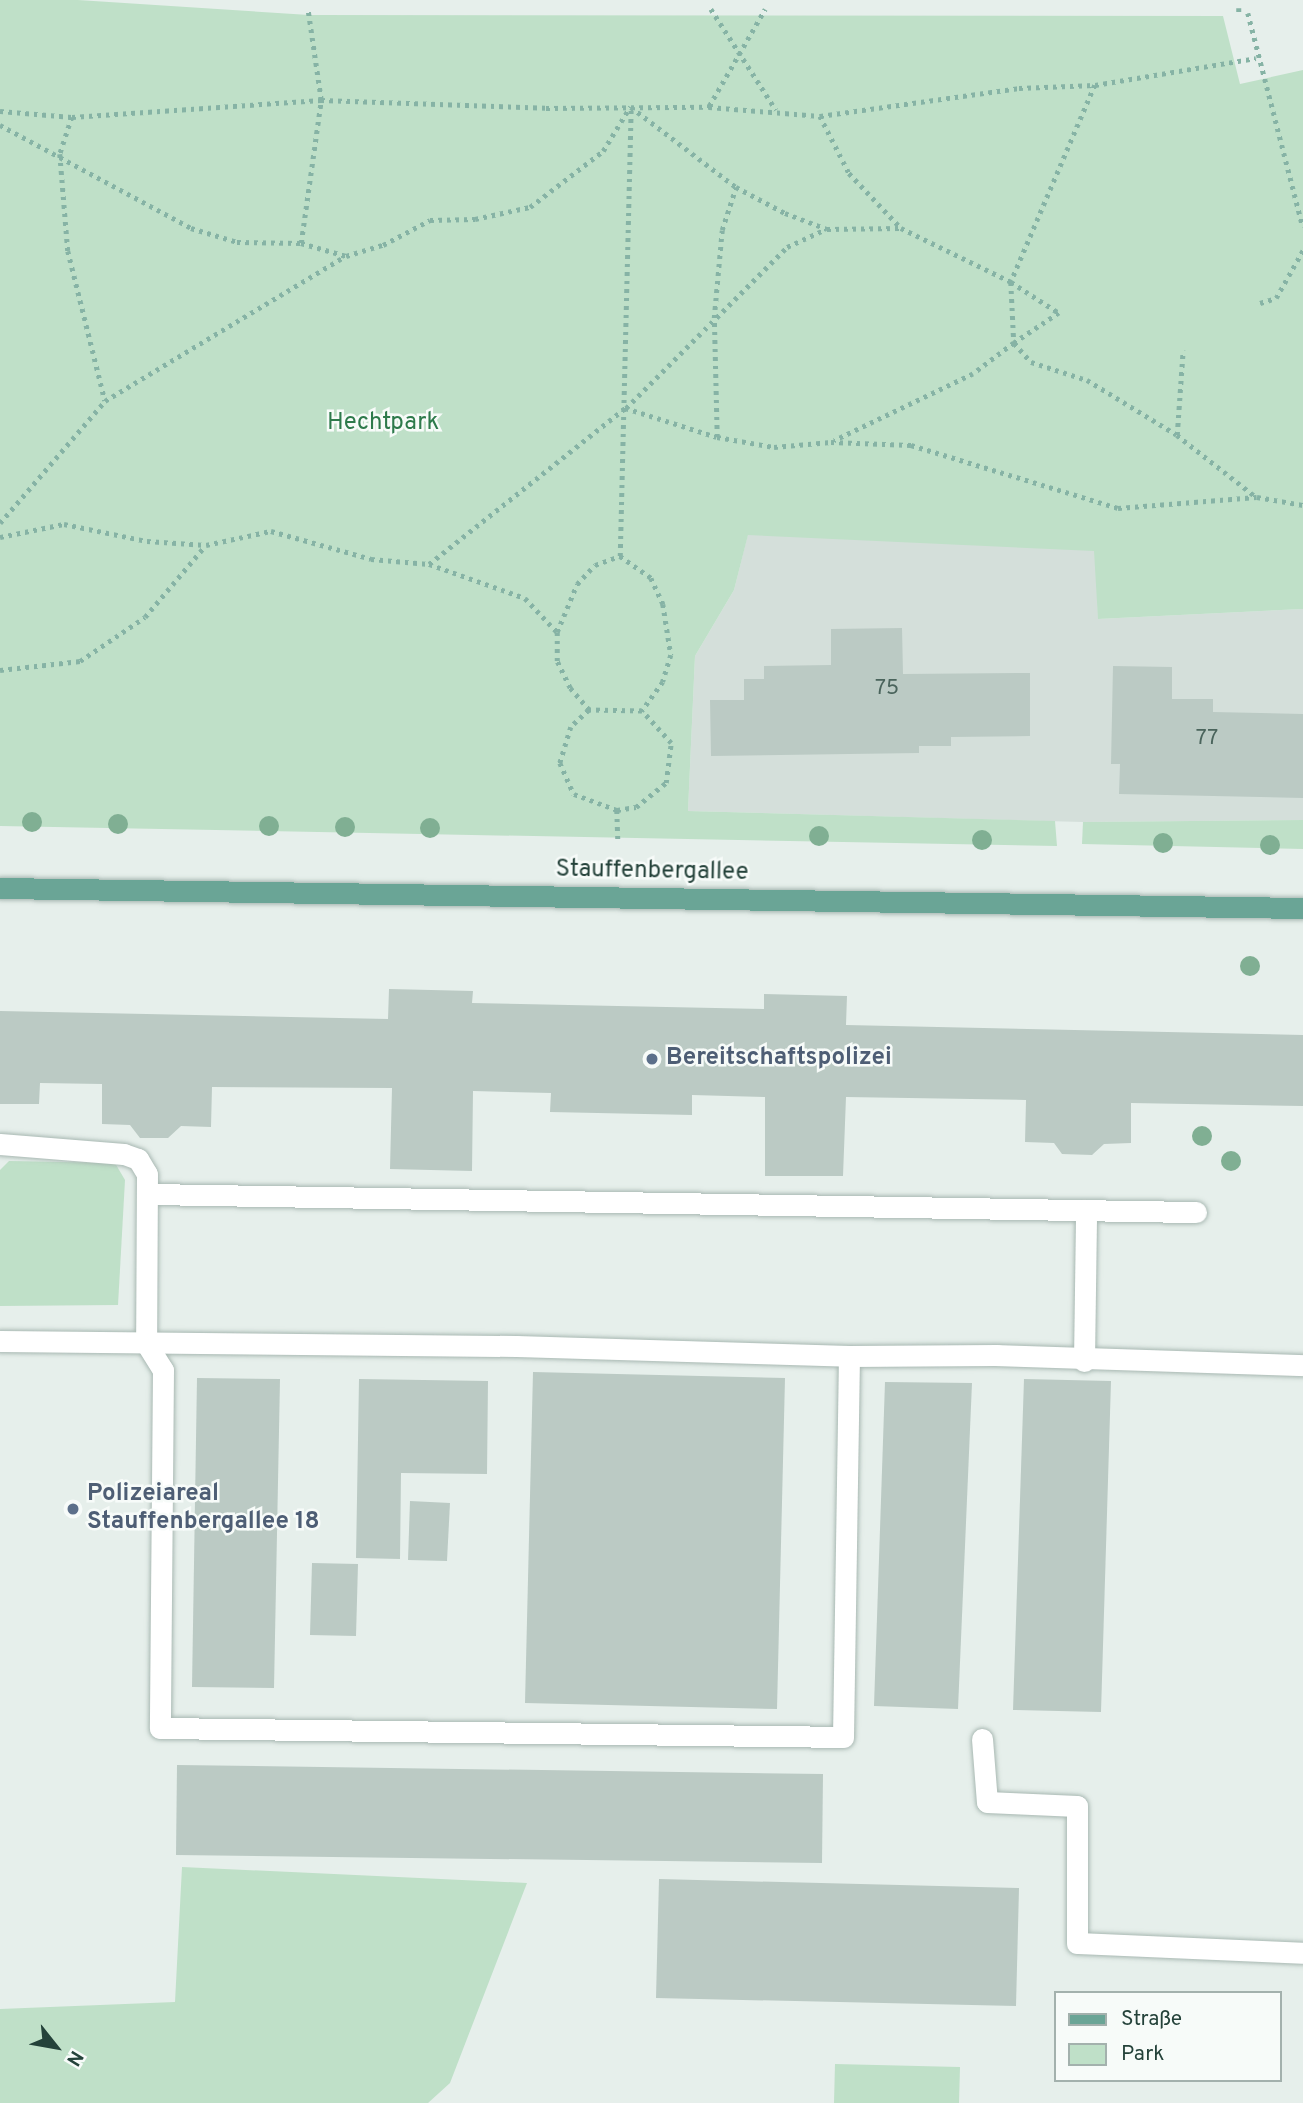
<!DOCTYPE html>
<html>
<head>
<meta charset="utf-8">
<style>
  body { margin:0 }
  #map { position:relative; width:1303px; height:2103px; overflow:hidden; background:#e6efeb; font-family:Overpass,sans-serif }
  div>[style] { position:absolute }
  [style*='--x'] { left:calc(var(--x)*1px); top:calc(var(--y)*1px); width:calc(var(--w)*1px); rotate:calc(var(--a)*1deg) }
  .built>* { inset:0; background:#d4dfda }
  .green>* { inset:0; background:#bfe0c8 }
  .building>* { inset:0; background:#bbcac4 }
  .path>* { height:4.5px; margin-top:-2.25px; transform-origin:0; background:repeating-linear-gradient(90deg,#86b3a5 0 3.5px,transparent 0 8.5px) }
  .roads { filter:drop-shadow(0 0 2px #a8b8b2) drop-shadow(0 0 2px #a8b8b2) }
  .minor>* { height:21px; margin:-10.5px; padding:0 10.5px; transform-origin:10.5px; border-radius:10.5px; background:#fff }
  .major>* { height:21px; margin:-10.5px; padding:0 10.5px; transform-origin:10.5px; border-radius:10.5px; background:#6aa596 }
  .trees>* { width:20px; height:20px; margin:-10px; border-radius:50%; background:#80af93 }
  .dots>* { width:19px; height:19px; translate:-50% -50%; box-sizing:border-box; border:4px solid #f7fbf9; border-radius:50% }
  span { translate:-50% -50%; white-space:nowrap; text-align:center; line-height:1.15; -webkit-text-stroke:5px #f7fbf9; paint-order:stroke }
  .number-label { font-size:21px; color:#4a645c }
  .number-label span { -webkit-text-stroke-width:0 }
  .park-label { font-size:24px; color:#2d7a4b }
  .street-label { font-size:24px; color:#24423a }
  .service-label { font-size:24px; color:#4e5e75; font-weight:700 }
  .left { translate:0 -50%; text-align:left }
  .legend { position:absolute; left:1054px; top:1991px; width:228px; height:91px; box-sizing:border-box; background:#f7fbf9; border:2px solid #a3b1ad; margin:0; padding:9px 12px; list-style:none; font-size:21px; color:#24423a }
  .legend li { display:flex; align-items:center; gap:14px; height:35px }
  .legend b { width:35px; border:2px solid #a3b1ad }
  .north { position:absolute; left:21px; top:2012px; width:70px; height:70px; -webkit-text-stroke:5px #f7fbf9; paint-order:stroke; rotate:121deg; font-size:19px; font-weight:700; line-height:28px; text-align:center; color:#24423a }
  .north::after { content:''; display:block; margin:auto; width:24px; height:32px; background:#24423a; clip-path:polygon(50% 0,100% 100%,50% 72%,0 100%) }
</style>
</head>
<body>
<div id="map">
  <div class="built">
    <div style="clip-path:polygon(748px 534px,1097px 550px,1098px 619px,1303px 609px,1303px 820px,1083px 822px,688px 811px,695px 656px,734px 590px)"></div>
  </div>
  <div class="green">
    <div style="clip-path:polygon(0 0,78px 0,309px 15px,1223px 16px,1240px 84px,1303px 70px,1303px 609px,1098px 619px,1094px 551px,748px 535px,734px 590px,695px 656px,688px 811px,1055px 821px,1057px 846px,0 826px)"></div>
    <div style="clip-path:polygon(1303px 820px,1303px 849px,1082px 844px,1083px 822px)"></div>
    <div style="clip-path:polygon(9px 1161px,115px 1163px,125px 1180px,118px 1305px,0 1306px,0 1170px)"></div>
    <div style="clip-path:polygon(182px 1867px,527px 1883px,450px 2083px,428px 2103px,0 2103px,0 2009px,175px 2002px)"></div>
    <div style="clip-path:polygon(835px 2064px,960px 2067px,959px 2103px,834px 2103px)"></div>
  </div>
  <div class="building">
    <div style="clip-path:polygon(902px 628px,903px 674px,1030px 673px,1030px 736px,951px 737px,951px 746px,919px 746px,919px 753px,711px 756px,710px 700px,744px 700px,744px 679px,764px 679px,764px 666px,831px 665px,831px 629px)"></div>
    <div style="clip-path:polygon(1113px 666px,1172px 667px,1172px 699px,1213px 699px,1213px 712px,1303px 714px,1303px 798px,1119px 794px,1120px 764px,1111px 764px)"></div>
    <div style="clip-path:polygon(389px 989px,473px 991px,472px 1003px,764px 1009px,764px 994px,847px 996px,846px 1025px,1303px 1035px,1303px 1106px,1131px 1103px,1131px 1143px,1104px 1144px,1092px 1155px,1062px 1154px,1054px 1143px,1025px 1142px,1026px 1100px,846px 1097px,843px 1176px,765px 1176px,765px 1097px,692px 1095px,692px 1115px,550px 1112px,551px 1093px,473px 1091px,472px 1171px,390px 1169px,392px 1088px,212px 1087px,211px 1127px,181px 1126px,168px 1138px,140px 1138px,130px 1125px,102px 1124px,102px 1084px,40px 1083px,39px 1104px,0 1104px,0 1011px,388px 1019px)"></div>
    <div style="clip-path:polygon(533px 1372px,785px 1378px,777px 1709px,525px 1703px)"></div>
    <div style="clip-path:polygon(197px 1378px,280px 1379px,274px 1688px,192px 1687px)"></div>
    <div style="clip-path:polygon(359px 1379px,488px 1381px,487px 1474px,401px 1473px,400px 1559px,356px 1558px)"></div>
    <div style="clip-path:polygon(1024px 1379px,1111px 1381px,1101px 1712px,1013px 1710px)"></div>
    <div style="clip-path:polygon(885px 1382px,972px 1383px,958px 1709px,874px 1706px)"></div>
    <div style="clip-path:polygon(410px 1501px,450px 1503px,447px 1561px,408px 1560px)"></div>
    <div style="clip-path:polygon(312px 1563px,358px 1564px,356px 1636px,310px 1635px)"></div>
    <div style="clip-path:polygon(177px 1765px,823px 1774px,822px 1863px,176px 1855px)"></div>
    <div style="clip-path:polygon(659px 1879px,1019px 1888px,1016px 2006px,656px 1998px)"></div>
  </div>
  <div class="path">
    <div style="--x:1239;--y:8;--w:6;--a:90"></div>
    <div style="--x:711;--y:9;--w:120;--a:57.2"></div>
    <div style="--x:1248;--y:13;--w:221;--a:75.6"></div>
    <div style="--x:1095;--y:85;--w:214;--a:113.1"></div>
    <div style="--x:1011;--y:282;--w:57;--a:32.9"></div>
    <div style="--x:1059;--y:313;--w:54;--a:146.3"></div>
    <div style="--x:1014;--y:343;--w:25;--a:48"></div>
    <div style="--x:1031;--y:362;--w:59;--a:17.8"></div>
    <div style="--x:1087;--y:380;--w:105;--a:31.4"></div>
    <div style="--x:1177;--y:435;--w:100;--a:38.1"></div>
    <div style="--x:709;--y:106;--w:112;--a:-60"></div>
    <div style="--x:631;--y:107;--w:132;--a:37.3"></div>
    <div style="--x:736;--y:187;--w:55;--a:28"></div>
    <div style="--x:785;--y:213;--w:45;--a:20.9"></div>
    <div style="--x:827;--y:229;--w:74;--a:-0.8"></div>
    <div style="--x:901;--y:228;--w:123;--a:26.1"></div>
    <div style="--x:1011;--y:282;--w:61;--a:87.2"></div>
    <div style="--x:1014;--y:343;--w:51;--a:142.9"></div>
    <div style="--x:973;--y:374;--w:154;--a:154.3"></div>
    <div style="--x:0;--y:111;--w:72;--a:4.8"></div>
    <div style="--x:72;--y:117;--w:250;--a:-3.9"></div>
    <div style="--x:321;--y:100;--w:225;--a:2"></div>
    <div style="--x:546;--y:108;--w:163;--a:-0.4"></div>
    <div style="--x:709;--y:107;--w:111;--a:4.6"></div>
    <div style="--x:820;--y:116;--w:201;--a:-8"></div>
    <div style="--x:1019;--y:88;--w:76;--a:-2.3"></div>
    <div style="--x:1095;--y:85;--w:163;--a:-9.5"></div>
    <div style="--x:820;--y:116;--w:64;--a:63"></div>
    <div style="--x:849;--y:173;--w:74;--a:46.6"></div>
    <div style="--x:72;--y:117;--w:39;--a:108"></div>
    <div style="--x:60;--y:154;--w:97;--a:85.3"></div>
    <div style="--x:68;--y:251;--w:154;--a:76.1"></div>
    <div style="--x:0;--y:125;--w:217;--a:28.3"></div>
    <div style="--x:191;--y:228;--w:48;--a:16.9"></div>
    <div style="--x:237;--y:242;--w:64;--a:0.9"></div>
    <div style="--x:301;--y:243;--w:47;--a:16.1"></div>
    <div style="--x:346;--y:256;--w:39;--a:-17"></div>
    <div style="--x:383;--y:245;--w:53;--a:-28"></div>
    <div style="--x:430;--y:220;--w:45;--a:-1.3"></div>
    <div style="--x:475;--y:219;--w:56;--a:-12.3"></div>
    <div style="--x:530;--y:207;--w:92;--a:-37.5"></div>
    <div style="--x:603;--y:151;--w:52;--a:-58.5"></div>
    <div style="--x:301;--y:243;--w:144;--a:-82"></div>
    <div style="--x:321;--y:100;--w:90;--a:-98.3"></div>
    <div style="--x:1260;--y:303;--w:17;--a:-17"></div>
    <div style="--x:1276;--y:298;--w:55;--a:-60.6"></div>
    <div style="--x:626;--y:408;--w:228;--a:-45"></div>
    <div style="--x:787;--y:247;--w:43;--a:-24.8"></div>
    <div style="--x:1177;--y:435;--w:85;--a:-86"></div>
    <div style="--x:717;--y:437;--w:119;--a:-91.4"></div>
    <div style="--x:714;--y:318;--w:88;--a:-84.8"></div>
    <div style="--x:722;--y:230;--w:45;--a:-72"></div>
    <div style="--x:0;--y:523;--w:161;--a:-49.3"></div>
    <div style="--x:105;--y:401;--w:280;--a:-31.1"></div>
    <div style="--x:0;--y:537;--w:65;--a:-11.5"></div>
    <div style="--x:64;--y:524;--w:85;--a:11.6"></div>
    <div style="--x:147;--y:541;--w:59;--a:3.9"></div>
    <div style="--x:206;--y:545;--w:66;--a:-12.2"></div>
    <div style="--x:271;--y:531;--w:104;--a:15.6"></div>
    <div style="--x:371;--y:559;--w:58;--a:4.9"></div>
    <div style="--x:429;--y:564;--w:102;--a:19.5"></div>
    <div style="--x:525;--y:598;--w:47;--a:46.7"></div>
    <div style="--x:620;--y:556;--w:38;--a:35"></div>
    <div style="--x:651;--y:578;--w:29;--a:65"></div>
    <div style="--x:663;--y:604;--w:52;--a:81.1"></div>
    <div style="--x:671;--y:655;--w:28;--a:107"></div>
    <div style="--x:663;--y:682;--w:36;--a:126"></div>
    <div style="--x:642;--y:711;--w:53;--a:-178.9"></div>
    <div style="--x:589;--y:710;--w:25;--a:137"></div>
    <div style="--x:571;--y:727;--w:38;--a:107"></div>
    <div style="--x:560;--y:763;--w:34;--a:66"></div>
    <div style="--x:574;--y:794;--w:46;--a:20.4"></div>
    <div style="--x:617;--y:810;--w:19;--a:-9"></div>
    <div style="--x:636;--y:807;--w:38;--a:-39"></div>
    <div style="--x:666;--y:783;--w:40;--a:-82.9"></div>
    <div style="--x:671;--y:743;--w:43;--a:-132.2"></div>
    <div style="--x:620;--y:556;--w:447;--a:-88.6"></div>
    <div style="--x:429;--y:564;--w:251;--a:-38.5"></div>
    <div style="--x:625;--y:408;--w:96;--a:17.5"></div>
    <div style="--x:717;--y:437;--w:58;--a:10"></div>
    <div style="--x:774;--y:447;--w:57;--a:-5"></div>
    <div style="--x:831;--y:442;--w:80;--a:2.1"></div>
    <div style="--x:911;--y:445;--w:216;--a:16.9"></div>
    <div style="--x:1118;--y:508;--w:139;--a:-4.5"></div>
    <div style="--x:1257;--y:497;--w:47;--a:9.9"></div>
    <div style="--x:0;--y:670;--w:81;--a:-6.4"></div>
    <div style="--x:80;--y:661;--w:78;--a:-34.1"></div>
    <div style="--x:145;--y:617;--w:93;--a:-49.8"></div>
    <div style="--x:589;--y:710;--w:29;--a:-131"></div>
    <div style="--x:570;--y:688;--w:30;--a:-116"></div>
    <div style="--x:557;--y:661;--w:29;--a:-90"></div>
    <div style="--x:557;--y:632;--w:52;--a:-67.4"></div>
    <div style="--x:577;--y:584;--w:26;--a:-47"></div>
    <div style="--x:595;--y:565;--w:27;--a:-20"></div>
    <div style="--x:617;--y:810;--w:33;--a:88"></div>
  </div>
  <div class="roads">
    <div class="minor">
      <div style="--x:0;--y:1144;--w:124;--a:4.6"></div>
      <div style="--x:124;--y:1154;--w:15;--a:20"></div>
      <div style="--x:138;--y:1159;--w:17;--a:59"></div>
      <div style="--x:147;--y:1174;--w:169;--a:90.3"></div>
      <div style="--x:146;--y:1343;--w:32;--a:58"></div>
      <div style="--x:163;--y:1370;--w:358;--a:90.5"></div>
      <div style="--x:160;--y:1728;--w:683;--a:0.75"></div>
      <div style="--x:843;--y:1737;--w:381;--a:-89.1"></div>
      <div style="--x:150;--y:1194;--w:1046;--a:0.99"></div>
      <div style="--x:0;--y:1341;--w:516;--a:0.56"></div>
      <div style="--x:516;--y:1346;--w:333;--a:1.7"></div>
      <div style="--x:849;--y:1356;--w:148;--a:-0.4"></div>
      <div style="--x:997;--y:1355;--w:306;--a:1.9"></div>
      <div style="--x:1084;--y:1361;--w:151;--a:-89.2"></div>
      <div style="--x:982;--y:1739;--w:63;--a:85.5"></div>
      <div style="--x:987;--y:1802;--w:90;--a:2.5"></div>
      <div style="--x:1077;--y:1806;--w:137;--a:90"></div>
      <div style="--x:1077;--y:1943;--w:226;--a:2.5"></div>
    </div>
    <div class="major">
      <div style="--x:0;--y:888;--w:1303;--a:0.88"></div>
    </div>
  </div>
  <div class="trees">
    <div style="left:32px;top:822px"></div>
    <div style="left:118px;top:824px"></div>
    <div style="left:269px;top:826px"></div>
    <div style="left:345px;top:827px"></div>
    <div style="left:430px;top:828px"></div>
    <div style="left:819px;top:836px"></div>
    <div style="left:982px;top:840px"></div>
    <div style="left:1163px;top:843px"></div>
    <div style="left:1270px;top:845px"></div>
    <div style="left:1250px;top:966px"></div>
    <div style="left:1202px;top:1136px"></div>
    <div style="left:1231px;top:1161px"></div>
  </div>
  <div class="dots">
    <div style="left:652px;top:1059px;background:#5c6f8a"></div>
    <div style="left:73px;top:1509px;background:#5c6f8a"></div>
  </div>
  <div class="number-label">
    <span style="left:887px;top:689px">75</span>
    <span style="left:1207px;top:739px">77</span>
  </div>
  <div class="park-label">
    <span style="left:383px;top:424px">Hechtpark</span>
  </div>
  <div class="street-label">
    <span style="left:652px;top:872px;rotate:1deg">Stauffenbergallee</span>
  </div>
  <div class="service-label">
    <span class="left" style="left:666px;top:1059px">Bereitschaftspolizei</span>
    <span class="left" style="left:87px;top:1509px">Polizeiareal<br>Stauffenbergallee 18</span>
  </div>
  <ul class="legend">
  <li><b style="height:9px;background:#6aa596"></b>Straße</li>
  <li><b style="height:19px;background:#bfe0c8"></b>Park</li>
  </ul>
  <div class="north">N</div>
</div>
</body>
</html>
